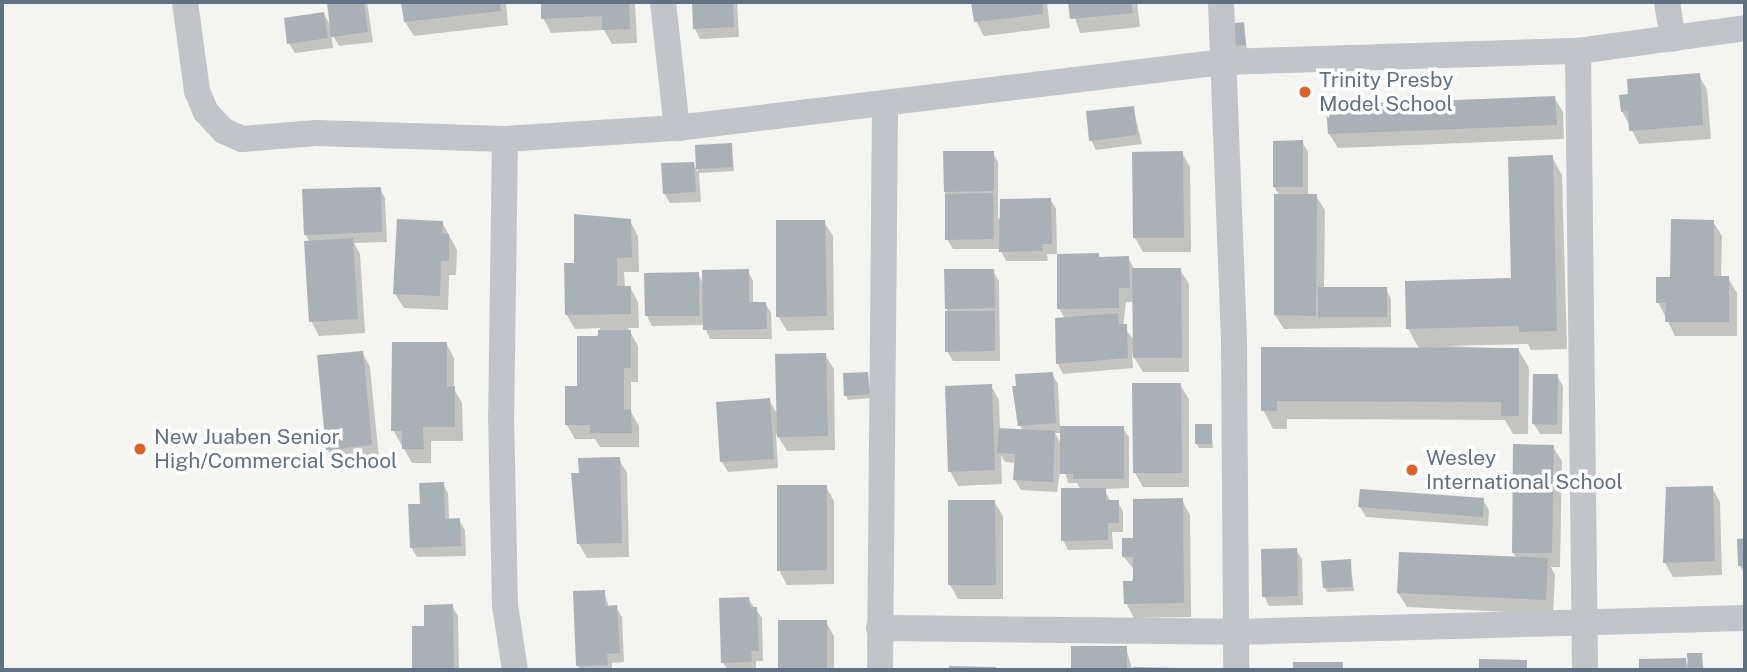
<!DOCTYPE html>
<html>
<head>
<meta charset="utf-8">
<style>
  body { margin:0 }
  #map { position:relative; width:1747px; height:672px; overflow:hidden; background:#f4f4f0; font-family:"Public Sans",sans-serif }
  div>[style] { position:absolute }
  [style*='--x'] { left:calc(var(--x)*1px); top:calc(var(--y)*1px); width:calc(var(--w)*1px); rotate:calc(var(--a)*1deg) }
  .shadow>* { inset:0; background:#0003 }
  .building>* { inset:0; background:#a9b1b7 }
  .street>* { height:26px; margin:-13px; padding:0 13px; transform-origin:13px; border-radius:13px; background:#c1c4c8 }
  .dots>* { width:19px; height:19px; translate:-50% -50%; box-sizing:border-box; border:4px solid #fff; border-radius:50% }
  span { translate:-50% -50%; white-space:nowrap; text-align:center; line-height:1.15; -webkit-text-stroke:7px #fff; paint-order:stroke }
  .poi-label { font-size:21px; color:#627182 }
  .left { translate:0 -50%; text-align:left }
  .frame { position:absolute; inset:0; border:4px solid #627182; pointer-events:none }
</style>
</head>
<body>
<div id="map">
  <div class="shadow">
    <div style="clip-path:polygon(328px 2px,367px 2px,373px 42px,339px 46px,331px 32px,333px 48px,295px 53px,289px 43px,324px 14px,332px 28px)"></div>
    <div style="clip-path:polygon(403px 2px,506px 2px,508px 25px,414px 36px,405px 22px)"></div>
    <div style="clip-path:polygon(542px 2px,635px 2px,637px 43px,612px 44px,604px 30px,551px 33px,543px 18px)"></div>
    <div style="clip-path:polygon(694px 2px,737px 2px,739px 37px,700px 39px,695px 29px)"></div>
    <div style="clip-path:polygon(973px 2px,1047px 2px,1050px 28px,984px 36px,976px 21px)"></div>
    <div style="clip-path:polygon(1070px 2px,1137px 2px,1140px 27px,1080px 33px)"></div>
    <div style="clip-path:polygon(1243px 24px,1247px 49px,1230px 50px)"></div>
    <div style="clip-path:polygon(1699px 75px,1707px 90px,1711px 139px,1639px 144px,1622px 111px)"></div>
    <div style="clip-path:polygon(1554px 97px,1563px 112px,1564px 139px,1338px 148px,1329px 134px)"></div>
    <div style="clip-path:polygon(1133px 107px,1142px 144px,1096px 150px,1091px 140px)"></div>
    <div style="clip-path:polygon(1302px 142px,1308px 152px,1308px 196px,1316px 196px,1325px 210px,1324px 289px,1386px 289px,1391px 299px,1391px 327px,1284px 329px,1275px 315px,1280px 196px,1274px 187px)"></div>
    <div style="clip-path:polygon(731px 145px,734px 171px,699px 173px,701px 202px,670px 203px,664px 193px,693px 163px,698px 172px,697px 147px)"></div>
    <div style="clip-path:polygon(993px 153px,998px 162px,998px 219px,1050px 199px,1056px 209px,1057px 254px,1047px 254px,1048px 261px,1006px 261px,1000px 249px,953px 249px,947px 239px,945px 191px)"></div>
    <div style="clip-path:polygon(1182px 153px,1190px 167px,1191px 252px,1143px 252px,1135px 238px)"></div>
    <div style="clip-path:polygon(1552px 157px,1562px 175px,1567px 349px,1531px 350px,1528px 344px,1446px 346px,1518px 349px,1529px 368px,1528px 434px,1513px 434px,1505px 420px,1287px 419px,1287px 429px,1273px 429px,1263px 410px,1263px 349px,1419px 349px,1408px 328px,1513px 280px)"></div>
    <div style="clip-path:polygon(380px 189px,385px 198px,387px 242px,354px 243px,360px 254px,365px 333px,319px 336px,311px 321px,310px 242px,305px 234px)"></div>
    <div style="clip-path:polygon(630px 221px,638px 236px,639px 272px,624px 272px,625px 287px,630px 287px,638px 302px,639px 328px,628px 328px,638px 346px,638px 382px,631px 382px,631px 412px,639px 426px,639px 447px,600px 447px,595px 439px,575px 439px,567px 425px,600px 328px,575px 329px,566px 314px,576px 264px)"></div>
    <div style="clip-path:polygon(442px 222px,457px 250px,456px 275px,449px 275px,448px 310px,404px 308px,395px 294px)"></div>
    <div style="clip-path:polygon(824px 222px,833px 236px,834px 330px,787px 331px,778px 316px)"></div>
    <div style="clip-path:polygon(1713px 222px,1722px 236px,1721px 278px,1728px 278px,1737px 293px,1737px 336px,1675px 336px,1658px 302px)"></div>
    <div style="clip-path:polygon(evenodd,1100px 258px,1128px 258px,1135px 270px,1180px 270px,1189px 284px,1189px 372px,1143px 372px,1132px 354px,1133px 368px,1063px 374px,1058px 364px,1057px 320px,1065px 319px,1059px 308px,1100px 258px,1126px 302px,1134px 302px,1134px 340px,1123px 326px,1126px 302px)"></div>
    <div style="clip-path:polygon(748px 271px,753px 281px,753px 303px,765px 303px,771px 313px,772px 339px,710px 339px,704px 325px,652px 326px,647px 316px,698px 274px,704px 285px)"></div>
    <div style="clip-path:polygon(993px 271px,999px 281px,1000px 361px,953px 361px,947px 351px,947px 308px)"></div>
    <div style="clip-path:polygon(446px 343px,454px 358px,454px 389px,462px 403px,463px 441px,431px 441px,431px 463px,412px 463px,393px 430px)"></div>
    <div style="clip-path:polygon(362px 352px,370px 367px,379px 459px,336px 463px,327px 449px)"></div>
    <div style="clip-path:polygon(825px 355px,834px 369px,835px 450px,787px 451px,776px 433px,778px 468px,728px 472px,722px 462px,769px 400px,778px 415px)"></div>
    <div style="clip-path:polygon(867px 374px,871px 398px,848px 400px,846px 395px)"></div>
    <div style="clip-path:polygon(evenodd,1052px 374px,1058px 384px,1060px 428px,1123px 428px,1129px 437px,1129px 488px,1104px 489px,1111px 502px,1118px 502px,1123px 512px,1123px 532px,1112px 532px,1113px 549px,1068px 550px,1063px 540px,1081px 490px,1077px 483px,1068px 483px,1062px 460px,1057px 492px,1021px 490px,1015px 480px,1016px 463px,1005px 462px,1001px 456px,1002px 484px,958px 486px,950px 471px,991px 386px,999px 400px,1000px 430px,1023px 431px,1020px 425px,1052px 374px,1055px 433px,1062px 433px,1062px 446px,1055px 433px)"></div>
    <div style="clip-path:polygon(1557px 376px,1563px 386px,1562px 434px,1540px 434px,1534px 424px)"></div>
    <div style="clip-path:polygon(1180px 385px,1189px 399px,1189px 487px,1143px 487px,1135px 473px)"></div>
    <div style="clip-path:polygon(1211px 426px,1213px 448px,1199px 448px,1196px 443px)"></div>
    <div style="clip-path:polygon(1553px 447px,1562px 461px,1560px 567px,1551px 567px,1555px 575px,1553px 614px,1407px 607px,1398px 593px,1517px 559px,1513px 552px)"></div>
    <div style="clip-path:polygon(619px 459px,627px 473px,629px 557px,587px 558px,579px 544px,580px 475px)"></div>
    <div style="clip-path:polygon(443px 484px,448px 493px,449px 520px,459px 520px,465px 530px,466px 556px,417px 557px,411px 547px,422px 506px)"></div>
    <div style="clip-path:polygon(826px 487px,834px 501px,834px 584px,787px 585px,779px 570px)"></div>
    <div style="clip-path:polygon(1712px 488px,1720px 502px,1722px 575px,1673px 577px,1665px 563px)"></div>
    <div style="clip-path:polygon(1182px 500px,1190px 515px,1191px 617px,1134px 618px,1126px 603px,1135px 571px,1124px 557px,1135px 539px)"></div>
    <div style="clip-path:polygon(1483px 500px,1489px 510px,1488px 526px,1366px 517px,1360px 507px)"></div>
    <div style="clip-path:polygon(994px 501px,1003px 516px,1003px 599px,958px 599px,950px 585px)"></div>
    <div style="clip-path:polygon(1745px 540px,1745px 575px,1740px 566px,1738px 541px)"></div>
    <div style="clip-path:polygon(1296px 550px,1302px 559px,1303px 605px,1269px 606px,1264px 596px)"></div>
    <div style="clip-path:polygon(1350px 561px,1354px 591px,1327px 592px,1325px 588px)"></div>
    <div style="clip-path:polygon(604px 591px,609px 607px,616px 607px,622px 617px,624px 662px,612px 663px,612px 670px,581px 670px,578px 666px)"></div>
    <div style="clip-path:polygon(748px 599px,762px 618px,763px 661px,756px 661px,756px 670px,728px 670px,723px 663px)"></div>
    <div style="clip-path:polygon(452px 606px,458px 616px,459px 670px,414px 670px,414px 628px,426px 628px)"></div>
    <div style="clip-path:polygon(780px 622px,826px 622px,834px 636px,834px 670px,780px 670px)"></div>
    <div style="clip-path:polygon(1073px 648px,1126px 648px,1132px 669px,1181px 670px,1073px 670px)"></div>
    <div style="clip-path:polygon(1701px 654px,1704px 670px,1641px 670px,1641px 661px,1685px 659px,1689px 667px)"></div>
  </div>
  <div class="building">
    <div style="clip-path:polygon(327px 2px,364px 2px,368px 32px,331px 37px)"></div>
    <div style="clip-path:polygon(401px 2px,500px 2px,501px 11px,404px 22px)"></div>
    <div style="clip-path:polygon(541px 2px,629px 2px,630px 29px,602px 30px,602px 16px,541px 19px)"></div>
    <div style="clip-path:polygon(692px 2px,733px 2px,734px 27px,693px 29px)"></div>
    <div style="clip-path:polygon(971px 2px,1042px 2px,1043px 14px,974px 22px)"></div>
    <div style="clip-path:polygon(1068px 2px,1131px 2px,1133px 13px,1070px 19px)"></div>
    <div style="clip-path:polygon(324px 12px,328px 38px,287px 44px,284px 18px)"></div>
    <div style="clip-path:polygon(1244px 22px,1246px 45px,1225px 46px,1224px 24px)"></div>
    <div style="clip-path:polygon(1700px 73px,1703px 125px,1629px 131px,1628px 111px,1621px 112px,1619px 95px,1628px 94px,1627px 79px)"></div>
    <div style="clip-path:polygon(1555px 96px,1557px 125px,1328px 134px,1326px 105px)"></div>
    <div style="clip-path:polygon(1134px 106px,1137px 135px,1089px 141px,1086px 111px)"></div>
    <div style="clip-path:polygon(1303px 140px,1303px 187px,1273px 187px,1273px 141px)"></div>
    <div style="clip-path:polygon(732px 143px,733px 167px,696px 169px,695px 145px)"></div>
    <div style="clip-path:polygon(943px 151px,994px 151px,994px 191px,944px 192px)"></div>
    <div style="clip-path:polygon(1183px 151px,1184px 238px,1133px 238px,1132px 152px)"></div>
    <div style="clip-path:polygon(1553px 155px,1557px 331px,1519px 332px,1519px 326px,1406px 329px,1405px 281px,1511px 278px,1508px 157px)"></div>
    <div style="clip-path:polygon(694px 162px,696px 192px,663px 194px,661px 163px)"></div>
    <div style="clip-path:polygon(381px 187px,382px 232px,304px 235px,302px 189px)"></div>
    <div style="clip-path:polygon(993px 193px,994px 239px,945px 240px,945px 194px)"></div>
    <div style="clip-path:polygon(1274px 194px,1317px 194px,1316px 316px,1274px 315px)"></div>
    <div style="clip-path:polygon(1051px 198px,1052px 244px,1042px 244px,1043px 251px,999px 252px,1000px 199px)"></div>
    <div style="clip-path:polygon(574px 214px,631px 219px,632px 257px,617px 258px,617px 286px,631px 286px,631px 314px,565px 315px,564px 263px,574px 263px)"></div>
    <div style="clip-path:polygon(397px 219px,443px 221px,442px 233px,449px 234px,449px 261px,441px 261px,440px 296px,393px 294px)"></div>
    <div style="clip-path:polygon(1671px 219px,1714px 220px,1714px 276px,1729px 276px,1729px 322px,1665px 322px,1666px 303px,1656px 303px,1656px 277px,1670px 277px)"></div>
    <div style="clip-path:polygon(776px 220px,825px 220px,827px 316px,776px 317px)"></div>
    <div style="clip-path:polygon(353px 238px,358px 319px,309px 322px,304px 241px)"></div>
    <div style="clip-path:polygon(1099px 253px,1099px 257px,1129px 256px,1130px 288px,1119px 288px,1119px 308px,1057px 309px,1057px 254px)"></div>
    <div style="clip-path:polygon(1132px 268px,1181px 268px,1182px 358px,1133px 358px)"></div>
    <div style="clip-path:polygon(749px 269px,749px 302px,766px 302px,767px 329px,703px 330px,702px 270px)"></div>
    <div style="clip-path:polygon(944px 269px,994px 269px,995px 308px,945px 309px)"></div>
    <div style="clip-path:polygon(699px 272px,699px 316px,645px 316px,644px 273px)"></div>
    <div style="clip-path:polygon(1318px 287px,1387px 287px,1387px 317px,1318px 317px)"></div>
    <div style="clip-path:polygon(945px 311px,995px 311px,995px 351px,945px 352px)"></div>
    <div style="clip-path:polygon(1118px 313px,1119px 324px,1127px 324px,1128px 358px,1056px 364px,1055px 318px)"></div>
    <div style="clip-path:polygon(598px 330px,631px 330px,631px 368px,624px 368px,624px 410px,631px 409px,632px 433px,590px 433px,590px 425px,565px 425px,565px 386px,577px 386px,577px 336px,598px 336px)"></div>
    <div style="clip-path:polygon(392px 342px,447px 342px,447px 387px,455px 386px,455px 427px,423px 427px,424px 449px,402px 449px,402px 431px,391px 431px)"></div>
    <div style="clip-path:polygon(1261px 347px,1519px 348px,1519px 416px,1501px 416px,1501px 402px,1277px 401px,1277px 411px,1261px 411px)"></div>
    <div style="clip-path:polygon(363px 351px,372px 445px,326px 450px,317px 355px)"></div>
    <div style="clip-path:polygon(826px 353px,828px 436px,777px 437px,775px 354px)"></div>
    <div style="clip-path:polygon(868px 372px,870px 394px,844px 396px,843px 373px)"></div>
    <div style="clip-path:polygon(1053px 372px,1056px 423px,1018px 426px,1012px 386px,1016px 386px,1015px 374px)"></div>
    <div style="clip-path:polygon(1533px 374px,1558px 374px,1557px 425px,1532px 424px)"></div>
    <div style="clip-path:polygon(1132px 383px,1181px 383px,1182px 473px,1133px 473px)"></div>
    <div style="clip-path:polygon(992px 384px,995px 470px,948px 472px,945px 386px)"></div>
    <div style="clip-path:polygon(770px 398px,774px 459px,720px 462px,716px 402px)"></div>
    <div style="clip-path:polygon(1195px 424px,1212px 424px,1212px 444px,1195px 444px)"></div>
    <div style="clip-path:polygon(1060px 426px,1124px 426px,1124px 479px,1073px 479px,1073px 474px,1060px 474px)"></div>
    <div style="clip-path:polygon(999px 428px,1055px 431px,1053px 482px,1013px 480px,1015px 454px,997px 453px)"></div>
    <div style="clip-path:polygon(1513px 444px,1554px 445px,1552px 553px,1512px 553px)"></div>
    <div style="clip-path:polygon(620px 457px,622px 543px,577px 544px,571px 473px,579px 473px,578px 458px)"></div>
    <div style="clip-path:polygon(444px 482px,445px 519px,460px 518px,461px 546px,410px 548px,408px 504px,420px 504px,419px 483px)"></div>
    <div style="clip-path:polygon(777px 485px,827px 485px,827px 570px,777px 571px)"></div>
    <div style="clip-path:polygon(1713px 486px,1715px 561px,1663px 563px,1666px 487px)"></div>
    <div style="clip-path:polygon(1061px 488px,1106px 488px,1106px 500px,1119px 500px,1119px 523px,1108px 523px,1108px 540px,1061px 541px)"></div>
    <div style="clip-path:polygon(1360px 489px,1484px 498px,1483px 517px,1358px 507px)"></div>
    <div style="clip-path:polygon(1183px 498px,1184px 603px,1124px 604px,1123px 581px,1133px 581px,1133px 557px,1122px 557px,1122px 538px,1133px 538px,1133px 499px)"></div>
    <div style="clip-path:polygon(948px 500px,995px 500px,996px 585px,948px 585px)"></div>
    <div style="clip-path:polygon(1745px 538px,1745px 566px,1738px 566px,1737px 539px)"></div>
    <div style="clip-path:polygon(1297px 548px,1298px 596px,1262px 597px,1261px 549px)"></div>
    <div style="clip-path:polygon(1399px 552px,1548px 558px,1546px 600px,1397px 593px)"></div>
    <div style="clip-path:polygon(1351px 559px,1352px 587px,1323px 588px,1321px 561px)"></div>
    <div style="clip-path:polygon(605px 590px,605px 606px,617px 605px,620px 653px,607px 654px,608px 665px,576px 666px,573px 591px)"></div>
    <div style="clip-path:polygon(749px 597px,750px 607px,757px 607px,759px 651px,751px 651px,752px 662px,721px 663px,719px 598px)"></div>
    <div style="clip-path:polygon(453px 604px,454px 670px,412px 670px,412px 626px,424px 626px,424px 605px)"></div>
    <div style="clip-path:polygon(778px 620px,827px 620px,827px 670px,778px 670px)"></div>
    <div style="clip-path:polygon(1071px 646px,1127px 646px,1127px 670px,1071px 670px)"></div>
    <div style="clip-path:polygon(1687px 653px,1702px 653px,1703px 670px,1688px 670px)"></div>
    <div style="clip-path:polygon(1686px 658px,1686px 670px,1639px 670px,1639px 659px)"></div>
    <div style="clip-path:polygon(1479px 659px,1527px 660px,1527px 670px,1479px 670px)"></div>
    <div style="clip-path:polygon(1293px 662px,1343px 662px,1343px 670px,1293px 670px)"></div>
    <div style="clip-path:polygon(949px 666px,996px 667px,996px 670px,949px 670px)"></div>
    <div style="clip-path:polygon(1133px 667px,1181px 668px,1181px 670px,1133px 670px)"></div>
  </div>
  <div class="street">
    <div style="--x:185;--y:2;--w:90;--a:82.3"></div>
    <div style="--x:197;--y:91;--w:23;--a:67"></div>
    <div style="--x:206;--y:112;--w:26;--a:47"></div>
    <div style="--x:224;--y:131;--w:20;--a:24"></div>
    <div style="--x:242;--y:139;--w:74;--a:-4.6"></div>
    <div style="--x:316;--y:133;--w:189;--a:1.8"></div>
    <div style="--x:505;--y:139;--w:172;--a:-3.7"></div>
    <div style="--x:677;--y:128;--w:549;--a:-6.9"></div>
    <div style="--x:1222;--y:62;--w:356;--a:-1.8"></div>
    <div style="--x:1578;--y:51;--w:169;--a:-7.8"></div>
    <div style="--x:663;--y:2;--w:127;--a:83.7"></div>
    <div style="--x:1221;--y:2;--w:341;--a:87.8"></div>
    <div style="--x:1234;--y:343;--w:327;--a:89.6"></div>
    <div style="--x:1667;--y:2;--w:37;--a:81"></div>
    <div style="--x:1578;--y:51;--w:619;--a:89.35"></div>
    <div style="--x:505;--y:139;--w:276;--a:90.8"></div>
    <div style="--x:501;--y:415;--w:190;--a:88.8"></div>
    <div style="--x:505;--y:605;--w:66;--a:81.3"></div>
    <div style="--x:879;--y:628;--w:358;--a:0.6"></div>
    <div style="--x:1237;--y:632;--w:508;--a:-1.58"></div>
    <div style="--x:880;--y:670;--w:566;--a:-89.49"></div>
  </div>
  <div class="dots">
    <div style="left:1305px;top:92px;background:#e65f1e"></div>
    <div style="left:140px;top:449px;background:#e65f1e"></div>
    <div style="left:1412px;top:470px;background:#e65f1e"></div>
  </div>
  <div class="poi-label">
    <span class="left" style="left:1319px;top:92px">Trinity Presby<br>Model School</span>
    <span class="left" style="left:154px;top:449px">New Juaben Senior<br>High/Commercial School</span>
    <span class="left" style="left:1426px;top:470px">Wesley<br>International School</span>
  </div>
  <div class="frame"></div>
</div>
</body>
</html>
